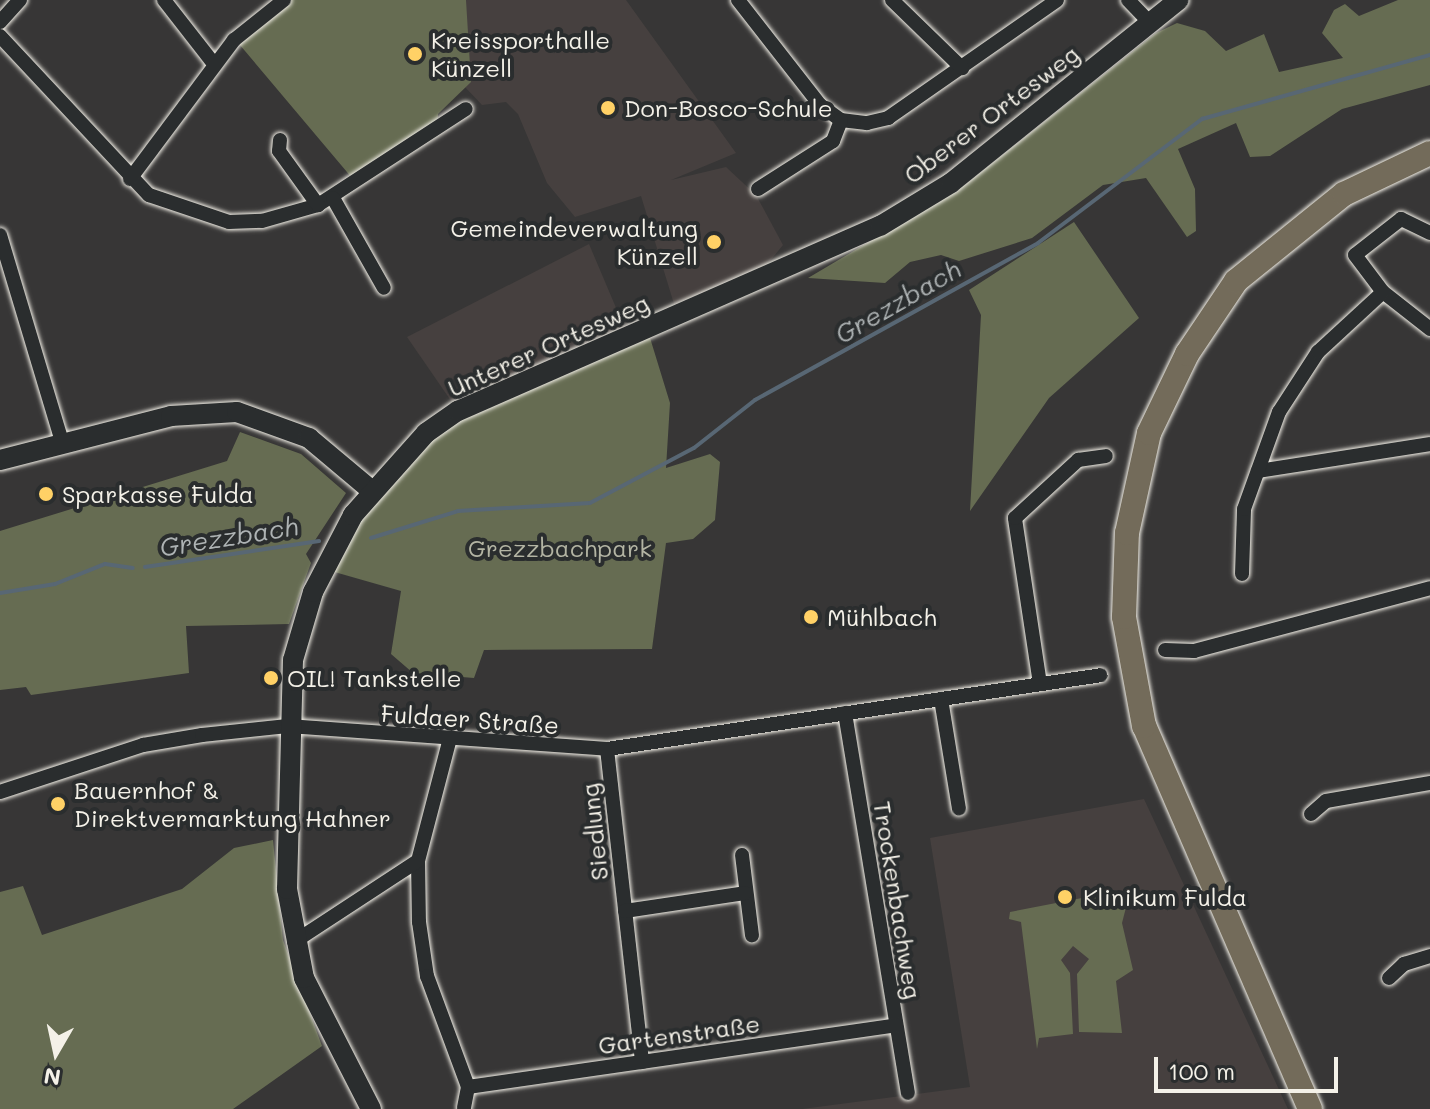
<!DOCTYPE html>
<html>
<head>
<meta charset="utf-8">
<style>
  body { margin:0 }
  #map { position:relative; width:1430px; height:1109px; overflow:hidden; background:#373636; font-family:Mali,sans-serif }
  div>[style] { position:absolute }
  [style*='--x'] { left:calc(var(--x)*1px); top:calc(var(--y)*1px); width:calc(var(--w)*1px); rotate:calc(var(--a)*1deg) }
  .built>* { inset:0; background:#46403f }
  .green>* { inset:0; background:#666c52 }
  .stream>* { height:4px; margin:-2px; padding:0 2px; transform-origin:2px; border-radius:2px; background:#586774 }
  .roads { filter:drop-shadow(0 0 2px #f4f1e8) drop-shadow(0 0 2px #f4f1e8) }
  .street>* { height:14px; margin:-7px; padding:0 7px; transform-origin:7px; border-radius:7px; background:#2a2d2e }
  .secondary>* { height:20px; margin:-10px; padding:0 10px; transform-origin:10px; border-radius:10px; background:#2a2d2e }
  .highway>* { height:24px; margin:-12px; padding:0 12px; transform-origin:12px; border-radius:12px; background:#736b5a }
  .dots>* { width:22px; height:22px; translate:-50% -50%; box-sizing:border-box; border:4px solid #2a2d2e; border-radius:50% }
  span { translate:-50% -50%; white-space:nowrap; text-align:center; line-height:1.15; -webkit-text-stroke:8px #2a2d2e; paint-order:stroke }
  .poi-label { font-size:24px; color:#f4f1e8 }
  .left { translate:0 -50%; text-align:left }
  .right { translate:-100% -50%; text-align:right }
  .street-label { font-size:24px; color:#f4f1e8 }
  .park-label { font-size:24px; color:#b4b5a4 }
  .water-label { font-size:26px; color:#aeb3b4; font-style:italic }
  .north { position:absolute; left:16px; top:1013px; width:80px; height:80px; -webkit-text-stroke:6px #2a2d2e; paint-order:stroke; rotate:189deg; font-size:22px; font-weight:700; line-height:32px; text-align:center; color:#f4f1e8 }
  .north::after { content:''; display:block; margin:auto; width:28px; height:36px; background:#f4f1e8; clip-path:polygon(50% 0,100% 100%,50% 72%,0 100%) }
  .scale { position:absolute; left:1154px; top:1057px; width:184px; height:36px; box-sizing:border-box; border:4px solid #f4f1e8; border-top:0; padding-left:10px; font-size:24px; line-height:28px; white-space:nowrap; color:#f4f1e8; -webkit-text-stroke:6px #2a2d2e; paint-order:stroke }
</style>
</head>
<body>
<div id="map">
  <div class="built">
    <div style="clip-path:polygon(466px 0,626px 0,736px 153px,671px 180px,726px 167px,756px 195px,783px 245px,765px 267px,674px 304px,641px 196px,575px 217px,547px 183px,518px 114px,506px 102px,482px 105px,464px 86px)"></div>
    <div style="clip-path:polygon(589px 244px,628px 336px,458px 411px,407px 337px)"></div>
    <div style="clip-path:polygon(1144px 799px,1288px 1109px,802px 1109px,970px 1087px,930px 838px)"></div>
  </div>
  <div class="green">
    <div style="clip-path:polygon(282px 0,466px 0,471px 82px,438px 114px,437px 133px,352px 178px,234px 38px)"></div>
    <div style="clip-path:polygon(1398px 0,1430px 0,1430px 85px,1342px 109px,1270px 156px,1250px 157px,1236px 123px,1178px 149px,1195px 189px,1196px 231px,1187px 237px,1146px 178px,1103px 185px,1032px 238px,959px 261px,941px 255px,910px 262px,885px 283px,808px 278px,965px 185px,1156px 33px,1177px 23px,1205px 31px,1226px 51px,1264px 34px,1279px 72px,1343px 58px,1322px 33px,1334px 10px,1345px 4px,1359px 16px)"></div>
    <div style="clip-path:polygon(1074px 222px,1139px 318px,1049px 398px,970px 511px,981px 315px,969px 290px)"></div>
    <div style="clip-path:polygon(647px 328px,670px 403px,666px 468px,710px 454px,720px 462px,715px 520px,693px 539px,666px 543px,652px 649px,484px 650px,474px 678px,413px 673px,391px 654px,401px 591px,324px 569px,426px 433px)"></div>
    <div style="clip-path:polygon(240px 432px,301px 454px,346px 493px,306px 554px,311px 563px,289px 624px,186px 626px,189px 673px,31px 695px,26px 687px,0 690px,0 531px,227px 461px)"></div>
    <div style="clip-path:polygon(273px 840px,283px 940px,322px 1046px,233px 1109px,0 1109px,0 892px,23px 886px,42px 935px,182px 889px,234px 848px)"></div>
    <div style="clip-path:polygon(1113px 892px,1130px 892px,1122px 923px,1133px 970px,1116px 981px,1122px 1033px,1079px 1032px,1077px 974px,1089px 959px,1073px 946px,1061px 960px,1070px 973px,1073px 1034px,1039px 1038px,1037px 1049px,1021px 922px,1009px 919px,1010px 912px)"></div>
  </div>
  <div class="stream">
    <div style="--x:371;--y:538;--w:91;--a:-17.2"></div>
    <div style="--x:458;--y:511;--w:132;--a:-3.5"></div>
    <div style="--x:590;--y:503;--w:118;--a:-27.9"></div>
    <div style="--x:694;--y:448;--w:78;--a:-38.2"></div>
    <div style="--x:755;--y:400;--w:324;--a:-29"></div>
    <div style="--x:1038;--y:243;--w:206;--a:-37.1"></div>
    <div style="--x:1202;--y:119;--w:237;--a:-15.7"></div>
    <div style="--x:145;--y:567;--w:176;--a:-8.5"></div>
    <div style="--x:0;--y:593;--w:56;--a:-9.3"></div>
    <div style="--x:55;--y:584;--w:54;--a:-21.8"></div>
    <div style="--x:105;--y:564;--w:28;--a:8"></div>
  </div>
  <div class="roads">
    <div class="street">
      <div style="--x:164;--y:0;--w:81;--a:52"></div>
      <div style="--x:738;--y:0;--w:133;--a:52"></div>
      <div style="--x:820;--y:105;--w:26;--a:36"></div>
      <div style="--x:841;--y:120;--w:26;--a:7"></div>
      <div style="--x:867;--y:123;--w:22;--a:-13"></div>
      <div style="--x:888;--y:118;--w:206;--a:-34.9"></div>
      <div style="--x:892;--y:0;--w:98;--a:44.2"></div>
      <div style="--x:1128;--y:0;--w:32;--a:46"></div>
      <div style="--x:0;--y:22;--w:30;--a:-48"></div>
      <div style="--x:0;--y:36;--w:218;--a:46.9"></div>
      <div style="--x:149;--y:195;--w:84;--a:18.6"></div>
      <div style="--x:229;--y:222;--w:33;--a:-2"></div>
      <div style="--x:262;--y:221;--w:58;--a:-15.9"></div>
      <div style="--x:318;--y:205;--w:176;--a:-33"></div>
      <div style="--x:280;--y:140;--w:11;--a:95"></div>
      <div style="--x:279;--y:151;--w:67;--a:54.2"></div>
      <div style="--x:130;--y:179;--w:174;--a:-53.2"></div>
      <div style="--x:234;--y:40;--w:64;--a:-38.7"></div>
      <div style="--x:758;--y:189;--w:89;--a:-32.6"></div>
      <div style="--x:833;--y:141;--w:22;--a:-69"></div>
      <div style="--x:333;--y:198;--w:103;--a:60.5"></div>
      <div style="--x:1430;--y:233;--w:32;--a:-154"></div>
      <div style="--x:1401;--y:219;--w:58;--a:142"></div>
      <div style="--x:1355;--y:255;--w:46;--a:52.9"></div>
      <div style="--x:1383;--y:292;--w:60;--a:38.2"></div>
      <div style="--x:0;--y:235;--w:219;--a:73.3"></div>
      <div style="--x:1258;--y:471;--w:174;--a:-8.9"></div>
      <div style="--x:1242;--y:574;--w:65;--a:-88.2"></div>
      <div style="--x:1244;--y:509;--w:103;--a:-70.2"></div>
      <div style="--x:1279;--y:412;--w:72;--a:-57"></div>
      <div style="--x:1318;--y:352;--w:88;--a:-42.7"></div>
      <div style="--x:1165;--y:650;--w:29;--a:2"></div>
      <div style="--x:1194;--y:651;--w:244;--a:-14.9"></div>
      <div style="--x:1040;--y:684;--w:168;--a:-98.6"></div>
      <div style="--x:1015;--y:518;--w:86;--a:-42.6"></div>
      <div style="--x:1078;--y:460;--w:28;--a:-8"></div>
      <div style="--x:941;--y:699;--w:111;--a:80.7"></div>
      <div style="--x:845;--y:713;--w:385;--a:80.6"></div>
      <div style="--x:449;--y:742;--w:123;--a:104.6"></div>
      <div style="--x:418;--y:861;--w:61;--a:89.1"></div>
      <div style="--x:419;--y:922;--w:55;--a:81.6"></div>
      <div style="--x:427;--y:976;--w:118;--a:69.7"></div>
      <div style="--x:468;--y:1087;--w:21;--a:101"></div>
      <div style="--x:607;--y:749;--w:315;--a:83.6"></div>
      <div style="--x:0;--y:792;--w:151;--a:-18.2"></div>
      <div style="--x:143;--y:745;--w:60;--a:-9.6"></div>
      <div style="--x:202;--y:735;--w:86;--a:-6"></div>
      <div style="--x:288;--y:726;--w:320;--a:4.1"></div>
      <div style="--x:607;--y:749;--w:499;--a:-8.5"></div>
      <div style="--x:1311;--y:814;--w:20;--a:-41"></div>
      <div style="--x:1326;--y:801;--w:106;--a:-9.8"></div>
      <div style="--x:742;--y:855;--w:81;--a:82.9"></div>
      <div style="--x:625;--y:911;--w:121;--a:-8.5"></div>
      <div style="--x:294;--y:942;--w:148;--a:-33.2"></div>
      <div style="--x:1389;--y:978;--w:21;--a:-43"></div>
      <div style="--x:1404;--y:964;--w:27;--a:-17"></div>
      <div style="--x:468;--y:1087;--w:432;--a:-8.2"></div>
    </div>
    <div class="secondary">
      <div style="--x:0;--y:460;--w:177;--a:-14.4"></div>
      <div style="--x:171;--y:416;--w:66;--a:-3.5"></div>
      <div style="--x:237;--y:412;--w:77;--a:19.9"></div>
      <div style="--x:309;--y:438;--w:81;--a:40"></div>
      <div style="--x:371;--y:1109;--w:147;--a:-117.1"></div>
      <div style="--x:304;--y:978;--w:91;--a:-100.8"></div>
      <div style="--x:287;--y:889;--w:229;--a:-88.5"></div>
      <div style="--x:293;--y:660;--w:71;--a:-73.6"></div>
      <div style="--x:313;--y:592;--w:87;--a:-62.5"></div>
      <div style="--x:353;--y:515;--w:110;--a:-48.3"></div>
      <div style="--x:426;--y:433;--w:39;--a:-35"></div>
      <div style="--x:458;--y:411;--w:461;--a:-23.7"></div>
      <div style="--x:880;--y:226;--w:83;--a:-31.2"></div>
      <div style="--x:951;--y:183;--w:292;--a:-38.8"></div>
    </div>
    <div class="highway">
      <div style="--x:1310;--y:1109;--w:417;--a:-113.4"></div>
      <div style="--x:1144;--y:726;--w:111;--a:-100.4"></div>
      <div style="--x:1124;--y:617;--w:84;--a:-88"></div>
      <div style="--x:1127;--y:533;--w:102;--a:-77.6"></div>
      <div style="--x:1149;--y:433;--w:88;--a:-64.3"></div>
      <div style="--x:1187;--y:354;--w:88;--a:-56.1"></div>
      <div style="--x:1236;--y:281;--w:139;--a:-38.9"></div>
      <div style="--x:1344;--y:194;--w:95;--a:-25.5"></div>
    </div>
  </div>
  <div class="dots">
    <div style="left:415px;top:54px;background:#ffd166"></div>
    <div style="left:608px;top:108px;background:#ffd166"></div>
    <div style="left:714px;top:242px;background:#ffd166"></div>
    <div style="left:46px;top:494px;background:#ffd166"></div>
    <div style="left:811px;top:617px;background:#ffd166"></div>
    <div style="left:271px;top:678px;background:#ffd166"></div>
    <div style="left:58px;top:804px;background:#ffd166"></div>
    <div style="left:1065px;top:897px;background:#ffd166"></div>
  </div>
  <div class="poi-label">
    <span class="left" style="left:431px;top:54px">Kreissporthalle<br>Künzell</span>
    <span class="left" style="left:624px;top:108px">Don-Bosco-Schule</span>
    <span class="right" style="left:698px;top:242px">Gemeindeverwaltung<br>Künzell</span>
    <span class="left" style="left:62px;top:494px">Sparkasse Fulda</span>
    <span class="left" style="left:827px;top:617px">Mühlbach</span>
    <span class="left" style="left:287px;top:678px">OIL! Tankstelle</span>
    <span class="left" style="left:74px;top:804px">Bauernhof &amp;<br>Direktvermarktung Hahner</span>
    <span class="left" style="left:1083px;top:897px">Klinikum Fulda</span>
  </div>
  <div class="street-label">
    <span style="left:991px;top:114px;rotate:-37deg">Oberer Ortesweg</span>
    <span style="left:548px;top:345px;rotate:-24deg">Unterer Ortesweg</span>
    <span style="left:470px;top:719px;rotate:4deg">Fuldaer Straße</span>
    <span style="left:594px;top:832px;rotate:-96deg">Siedlung</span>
    <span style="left:898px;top:900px;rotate:81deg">Trockenbachweg</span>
    <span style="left:679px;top:1034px;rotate:-8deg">Gartenstraße</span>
  </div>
  <div class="park-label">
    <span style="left:560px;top:548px">Grezzbachpark</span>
  </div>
  <div class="water-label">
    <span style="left:898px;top:302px;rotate:-30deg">Grezzbach</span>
    <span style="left:229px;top:537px;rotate:-9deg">Grezzbach</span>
  </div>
  <div class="north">N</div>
  <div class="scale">100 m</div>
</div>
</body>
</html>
